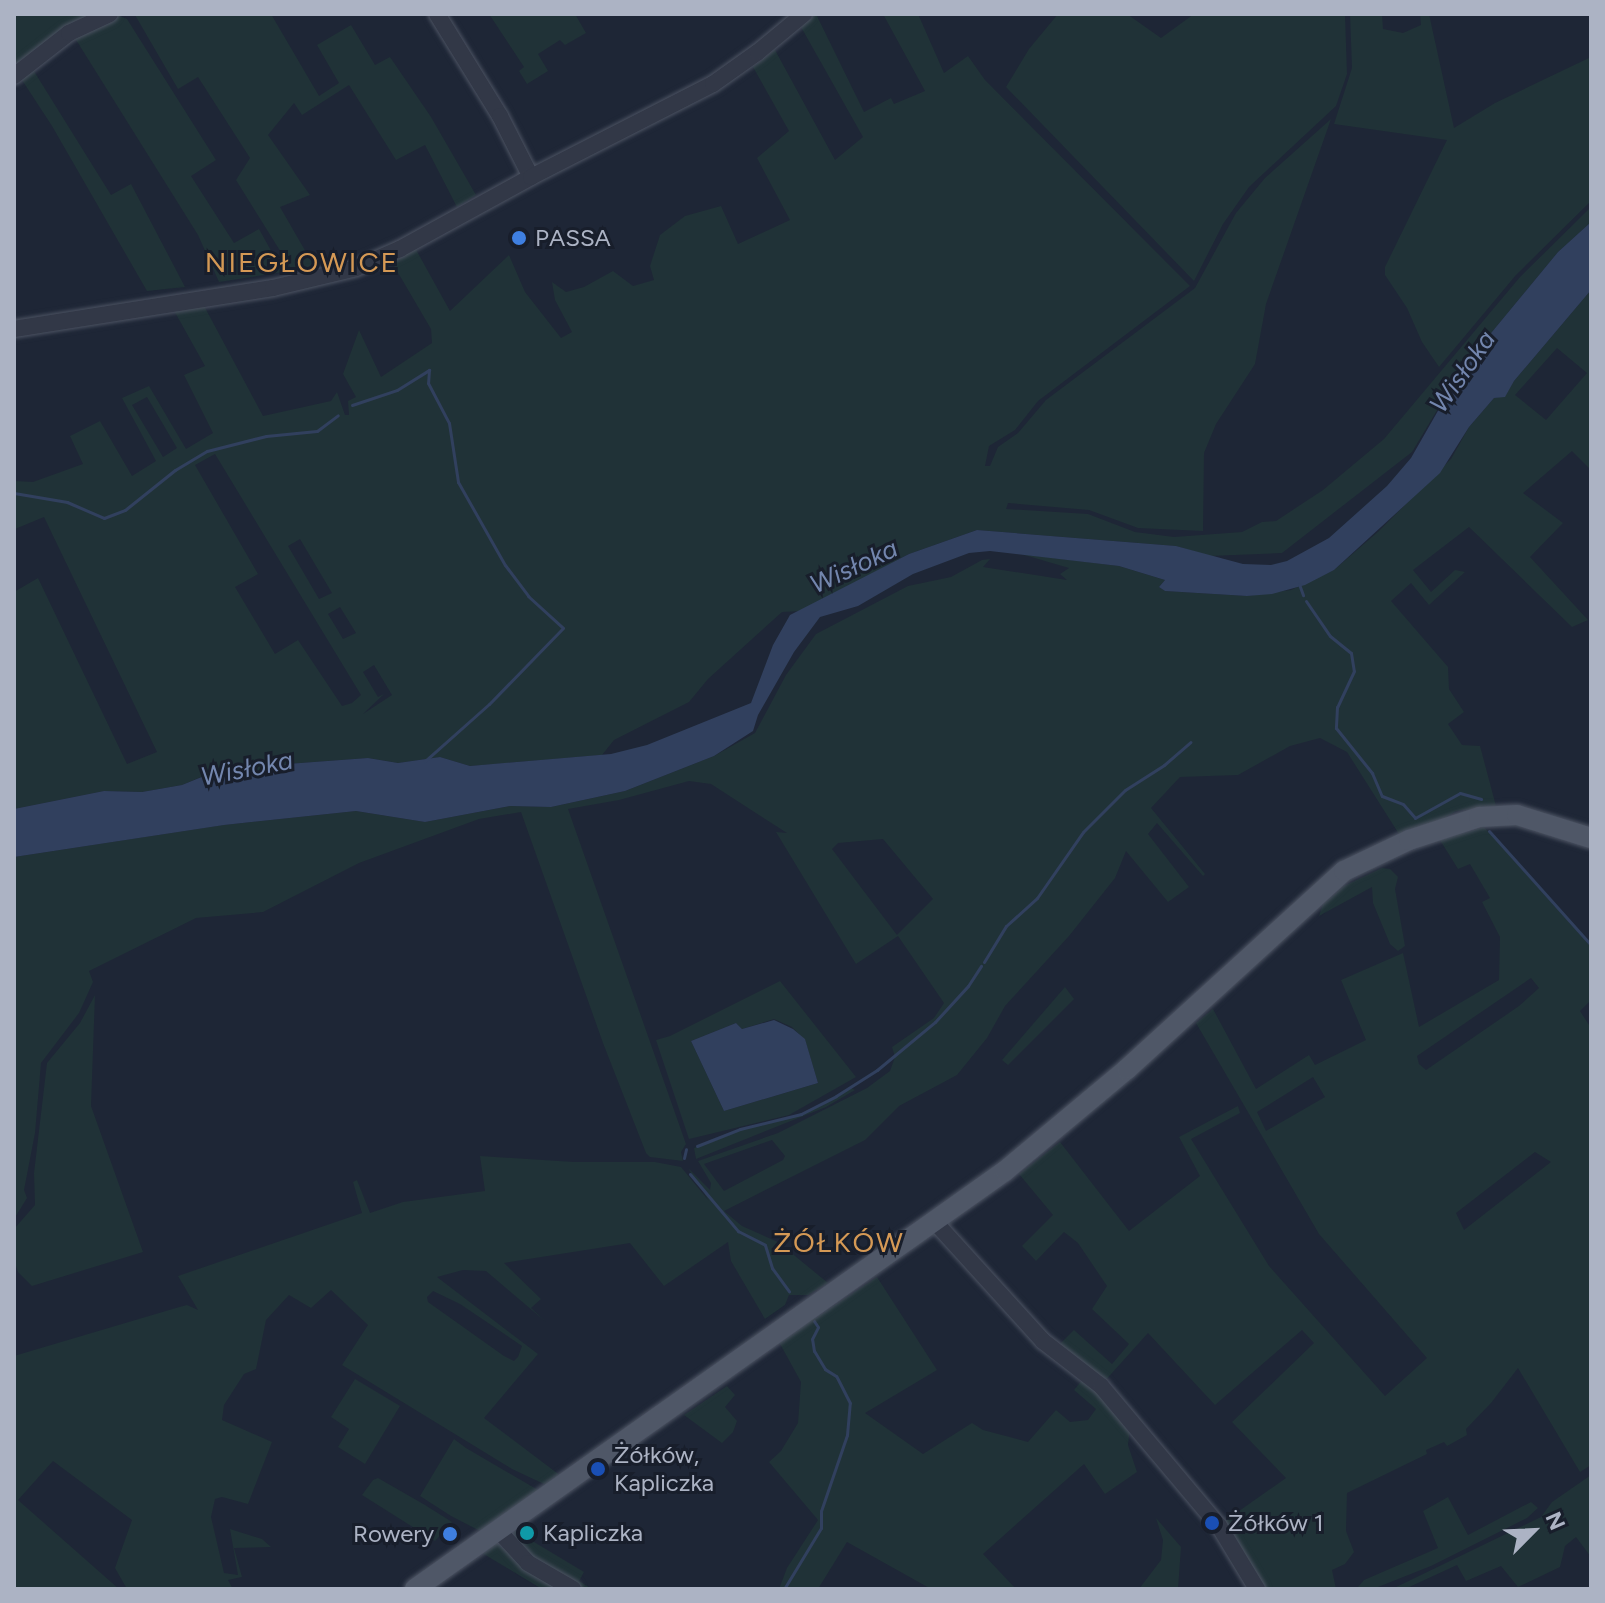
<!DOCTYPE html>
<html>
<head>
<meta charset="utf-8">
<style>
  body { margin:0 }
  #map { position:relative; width:1605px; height:1603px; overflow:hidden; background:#1e2636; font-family:Figtree,sans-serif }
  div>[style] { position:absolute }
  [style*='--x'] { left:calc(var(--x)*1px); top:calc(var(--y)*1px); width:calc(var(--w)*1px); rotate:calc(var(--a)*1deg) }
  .green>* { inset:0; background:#203237 }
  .water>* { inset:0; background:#31405e }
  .stream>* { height:3px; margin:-1.5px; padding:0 1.5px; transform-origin:1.5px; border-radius:1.5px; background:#31405e }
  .roads { filter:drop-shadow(0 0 2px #4c5362) drop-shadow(0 0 2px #4c5362) }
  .minor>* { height:16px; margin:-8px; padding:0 8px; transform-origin:8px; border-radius:8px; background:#323847 }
  .major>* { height:20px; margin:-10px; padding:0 10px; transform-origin:10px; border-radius:10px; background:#4f5767 }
  .dots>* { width:22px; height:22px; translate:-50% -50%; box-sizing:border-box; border:4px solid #181e2b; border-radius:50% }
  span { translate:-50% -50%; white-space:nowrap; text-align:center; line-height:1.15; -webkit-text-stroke:6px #181e2b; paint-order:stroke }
  .poi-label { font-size:24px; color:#acb3c4 }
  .left { translate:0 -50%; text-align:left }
  .right { translate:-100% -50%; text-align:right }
  .water-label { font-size:26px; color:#7386ae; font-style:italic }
  .quarter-label { font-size:28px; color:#d59955; letter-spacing:2px }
  .frame { position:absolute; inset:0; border:16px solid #acb3c4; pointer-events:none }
  .north { position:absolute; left:1493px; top:1491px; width:80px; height:80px; -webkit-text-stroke:6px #181e2b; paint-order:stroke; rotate:66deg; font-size:22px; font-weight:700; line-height:32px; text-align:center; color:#acb3c4 }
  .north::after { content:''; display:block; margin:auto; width:28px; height:36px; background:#acb3c4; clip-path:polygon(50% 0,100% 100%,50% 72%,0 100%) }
</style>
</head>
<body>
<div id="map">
  <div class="green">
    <div style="clip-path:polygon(14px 14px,96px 14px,20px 67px,14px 59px)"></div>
    <div style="clip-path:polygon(115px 14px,127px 19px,216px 160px,191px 176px,234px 243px,259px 229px,283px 272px,219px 282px,198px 235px,73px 35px)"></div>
    <div style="clip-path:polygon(271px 14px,319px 96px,339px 83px,317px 45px,351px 25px,375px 65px,390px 57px,431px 117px,476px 195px,457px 207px,425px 145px,396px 160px,349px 85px,302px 115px,294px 103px,268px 135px,310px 195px,280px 207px,314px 266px,292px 270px,236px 180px,250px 158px,198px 77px,178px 89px,135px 15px)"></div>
    <div style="clip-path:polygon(489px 14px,575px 14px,586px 33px,565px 45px,560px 40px,538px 54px,548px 71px,527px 84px,519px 71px,524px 67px)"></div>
    <div style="clip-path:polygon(evenodd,816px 14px,864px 112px,891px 98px,894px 104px,925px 91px,883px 14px,918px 14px,944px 73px,968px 56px,985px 80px,1190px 286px,1038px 401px,1015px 430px,989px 446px,985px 466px,990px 466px,998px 447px,1018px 433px,1046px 400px,1195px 288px,1236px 213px,1265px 178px,1331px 119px,1266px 304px,1255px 364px,1216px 424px,1204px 453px,1203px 531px,1138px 528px,1089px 510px,1008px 503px,1006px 509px,1088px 514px,1135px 532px,1174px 537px,1242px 532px,1262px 522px,1276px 521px,1323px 490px,1384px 439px,1520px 277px,1591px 207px,1591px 222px,1558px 252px,1463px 367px,1412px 452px,1282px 553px,1210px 556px,1176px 546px,977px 530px,909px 554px,802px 611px,782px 612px,708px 679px,689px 702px,614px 740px,602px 755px,470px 766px,440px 757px,398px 763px,368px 758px,287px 764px,252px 773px,231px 772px,216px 777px,208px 774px,182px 785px,142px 792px,104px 791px,14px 809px,14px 592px,38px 578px,127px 764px,157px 752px,44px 517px,15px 529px,14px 481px,33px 482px,83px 464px,70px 436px,100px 421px,132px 476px,156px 461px,122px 398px,149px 386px,186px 449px,213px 433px,184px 375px,205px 366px,172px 307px,202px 302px,263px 416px,331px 401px,337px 392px,345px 415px,349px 415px,348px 401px,356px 397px,343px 374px,359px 330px,381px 377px,432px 343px,431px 329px,390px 259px,414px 246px,450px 311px,509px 255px,525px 292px,561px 338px,572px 332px,555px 300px,552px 282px,566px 292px,584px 287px,613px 271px,633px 286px,654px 280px,650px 266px,660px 235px,685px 216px,721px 206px,738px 244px,790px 220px,757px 158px,789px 131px,753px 67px,775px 50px,835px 160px,863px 137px,801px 27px,816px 14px,147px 397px,177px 448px,163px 457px,132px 405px,147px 397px,816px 14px,215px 454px,361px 695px,352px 703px,342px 706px,298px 640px,275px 654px,235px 587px,258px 574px,195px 465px,215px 454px,816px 14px,300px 539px,332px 593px,319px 599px,288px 546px,300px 539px,816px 14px,340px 607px,356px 633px,343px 639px,328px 614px,340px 607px,816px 14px,374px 665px,392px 695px,363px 714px,384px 694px,378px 697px,363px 672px,374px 665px)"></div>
    <div style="clip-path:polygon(1058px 14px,1127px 14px,1161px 38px,1194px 14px,1345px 14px,1347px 74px,1336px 106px,1249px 187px,1223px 224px,1194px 281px,1006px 87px,1029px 49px)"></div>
    <div style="clip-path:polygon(1350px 14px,1382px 14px,1383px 29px,1403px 33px,1421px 25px,1420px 14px,1429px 14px,1454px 128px,1495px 103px,1591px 57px,1591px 201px,1516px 275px,1439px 367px,1422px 342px,1407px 308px,1385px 275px,1385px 267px,1447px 140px,1334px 124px,1352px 68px)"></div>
    <div style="clip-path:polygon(32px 68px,111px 195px,131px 184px,185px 287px,147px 291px,52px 126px,20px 77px)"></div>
    <div style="clip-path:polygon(evenodd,1591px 290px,1591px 470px,1572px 451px,1523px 493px,1563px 523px,1530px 557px,1588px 620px,1572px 627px,1469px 527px,1413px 570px,1431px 592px,1455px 570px,1465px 572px,1429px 605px,1411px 583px,1391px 601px,1448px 667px,1449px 689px,1464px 712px,1448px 724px,1462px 745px,1480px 746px,1496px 806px,1456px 811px,1404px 842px,1347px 752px,1320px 738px,1290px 746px,1238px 775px,1180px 777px,1151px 808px,1205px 874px,1203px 876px,1157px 823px,1148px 834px,1189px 887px,1168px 902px,1126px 851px,1115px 878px,1069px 936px,1005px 1006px,987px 1038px,957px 1075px,899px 1106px,865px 1140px,724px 1211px,742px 1226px,778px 1242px,828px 1283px,808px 1295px,789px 1295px,785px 1305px,765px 1319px,731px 1261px,728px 1242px,664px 1286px,630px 1243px,504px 1263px,541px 1299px,531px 1308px,546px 1322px,486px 1271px,463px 1270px,437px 1277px,538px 1354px,484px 1418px,561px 1476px,546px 1485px,512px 1469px,342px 1365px,368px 1325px,331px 1290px,311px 1308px,289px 1295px,266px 1320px,256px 1369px,244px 1374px,224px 1405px,222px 1420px,272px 1442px,248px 1504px,222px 1497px,215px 1499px,211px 1517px,224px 1573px,238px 1575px,230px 1529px,262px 1539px,271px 1547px,234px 1548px,242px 1577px,228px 1580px,233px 1589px,127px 1589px,115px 1568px,132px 1520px,53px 1461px,18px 1500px,119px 1589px,14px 1589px,14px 1356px,176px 1308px,187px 1305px,198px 1310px,178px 1276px,362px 1213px,353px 1182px,357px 1180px,370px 1213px,403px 1202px,485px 1191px,480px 1156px,574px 1162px,655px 1162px,681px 1167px,709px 1201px,688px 1168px,710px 1190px,711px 1183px,698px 1161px,778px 1133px,867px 1088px,890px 1071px,895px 1057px,892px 1047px,934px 1018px,944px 1003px,898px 936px,856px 964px,776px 832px,787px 833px,711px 784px,689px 781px,619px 800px,568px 809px,686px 1144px,681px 1152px,683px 1161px,650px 1157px,646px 1153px,603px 1043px,521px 812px,479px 819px,359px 863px,263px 912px,196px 918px,89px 971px,93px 982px,79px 1013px,41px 1063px,35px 1133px,24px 1190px,27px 1198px,14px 1219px,14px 857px,223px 825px,356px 811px,425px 822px,510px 806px,551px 807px,625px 791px,714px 756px,755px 733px,786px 675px,816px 634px,908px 586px,951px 577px,982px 560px,990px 559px,983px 567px,1067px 580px,1060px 574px,1069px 568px,1021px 554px,1119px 566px,1165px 580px,1159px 587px,1165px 591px,1247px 596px,1291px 590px,1334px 570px,1379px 531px,1451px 459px,1469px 427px,1494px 398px,1505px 396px,1514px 381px,1591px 290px,1557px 348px,1587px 373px,1546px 420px,1515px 395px,1557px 348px,1591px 290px,883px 839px,933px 899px,897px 935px,832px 849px,838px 843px,883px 839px,1591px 290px,772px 1140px,785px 1156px,783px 1160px,724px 1191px,704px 1164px,772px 1140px,1591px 290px,433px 1291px,460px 1304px,522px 1346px,518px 1357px,514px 1361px,504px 1356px,428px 1302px,427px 1297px,433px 1291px)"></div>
    <div style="clip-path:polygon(evenodd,1484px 827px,1591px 947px,1591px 1000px,1580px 1011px,1591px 1028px,1591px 1465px,1580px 1472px,1518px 1368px,1491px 1403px,1466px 1429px,1467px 1435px,1447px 1446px,1444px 1442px,1426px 1450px,1427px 1454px,1347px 1493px,1346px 1531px,1354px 1552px,1345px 1564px,1332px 1570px,1336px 1589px,1260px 1589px,1222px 1523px,1286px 1478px,1232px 1422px,1314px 1343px,1302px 1330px,1215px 1405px,1148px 1333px,1103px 1383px,1057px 1347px,1074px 1330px,1112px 1364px,1129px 1344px,1092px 1309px,1107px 1286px,1078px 1243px,1064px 1232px,1036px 1261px,1022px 1246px,1053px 1215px,1019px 1174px,1060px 1142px,1129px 1231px,1200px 1176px,1179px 1137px,1238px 1106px,1240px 1113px,1191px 1139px,1269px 1266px,1385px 1396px,1427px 1358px,1319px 1234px,1196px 1023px,1213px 1009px,1256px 1089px,1309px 1055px,1315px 1065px,1366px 1040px,1341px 980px,1403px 953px,1419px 1027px,1499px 980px,1500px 937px,1482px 902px,1490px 898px,1470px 864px,1458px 869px,1440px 840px,1484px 827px,1531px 978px,1539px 988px,1519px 1006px,1426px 1070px,1419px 1064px,1417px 1056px,1531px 978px,1484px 827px,1313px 1077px,1325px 1097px,1266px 1131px,1257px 1112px,1313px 1077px,1484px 827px,1535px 1152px,1551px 1162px,1464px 1230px,1456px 1213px,1535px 1152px)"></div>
    <div style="clip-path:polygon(1382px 868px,1390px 869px,1398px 877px,1395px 889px,1405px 946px,1398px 951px,1390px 944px,1373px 903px,1372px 887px,1319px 916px,1323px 904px,1344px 886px)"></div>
    <div style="clip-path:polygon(evenodd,780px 981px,856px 1077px,789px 1115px,689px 1139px,656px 1040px,670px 1036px,780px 981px,774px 1019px,792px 1027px,805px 1040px,818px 1083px,724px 1111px,691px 1041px,736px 1023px,742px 1029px,774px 1019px)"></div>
    <div style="clip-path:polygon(1065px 987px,1074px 999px,1008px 1065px,1002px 1060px)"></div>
    <div style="clip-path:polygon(95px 995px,91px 1106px,143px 1252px,32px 1286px,18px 1272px,14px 1260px,14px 1229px,35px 1205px,34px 1173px,47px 1063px,80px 1023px)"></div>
    <div style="clip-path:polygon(851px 1088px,855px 1090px,826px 1107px,696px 1159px,694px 1148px,740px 1130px,798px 1116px)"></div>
    <div style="clip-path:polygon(877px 1277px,937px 1370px,865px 1413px,923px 1454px,972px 1423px,983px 1430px,1028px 1442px,1056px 1410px,1070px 1422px,1088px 1420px,1096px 1409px,1074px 1390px,1083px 1379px,1130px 1428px,1128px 1445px,1137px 1472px,1105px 1494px,1084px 1464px,983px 1554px,1016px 1589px,931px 1589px,847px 1542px,818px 1589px,779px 1589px,787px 1568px,818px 1520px,769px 1462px,781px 1451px,798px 1423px,801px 1382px,779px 1342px)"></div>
    <div style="clip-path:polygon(355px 1379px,400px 1406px,365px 1464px,338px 1447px,349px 1429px,331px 1417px)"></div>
    <div style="clip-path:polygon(727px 1386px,735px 1395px,725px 1407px,737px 1421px,733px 1432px,722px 1443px,684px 1415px)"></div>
    <div style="clip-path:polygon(454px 1439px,466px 1448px,538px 1490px,482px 1532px,451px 1516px,420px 1496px)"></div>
    <div style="clip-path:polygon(1591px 1475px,1591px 1557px,1576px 1537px,1565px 1546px,1560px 1567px,1518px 1587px,1501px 1566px,1466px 1581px,1457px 1565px,1405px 1589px,1392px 1589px,1541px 1517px,1552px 1502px)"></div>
    <div style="clip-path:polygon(378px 1478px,425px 1505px,452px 1522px,435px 1541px,362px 1495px,373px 1480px)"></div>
    <div style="clip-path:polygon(1448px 1497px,1468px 1535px,1531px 1502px,1538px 1508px,1527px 1518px,1431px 1566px,1373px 1589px,1358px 1587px,1364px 1580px,1438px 1548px,1423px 1511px)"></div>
    <div style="clip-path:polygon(1156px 1518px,1181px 1547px,1178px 1589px,1139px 1589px,1161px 1560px,1163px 1540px)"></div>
    <div style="clip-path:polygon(514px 1530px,584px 1572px,579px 1581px,592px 1589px,580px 1589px,547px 1570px,511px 1538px)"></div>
    <div style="clip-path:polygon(496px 1543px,522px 1562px,568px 1589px,542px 1589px,482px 1553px)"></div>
  </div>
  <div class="water">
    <div style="clip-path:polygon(1591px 222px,1591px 290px,1514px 381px,1505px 397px,1494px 398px,1469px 427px,1440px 473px,1334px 570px,1305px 585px,1272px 594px,1247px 596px,1165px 591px,1159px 587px,1165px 580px,1119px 566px,990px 551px,969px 553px,913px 574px,858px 606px,820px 617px,794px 652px,758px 715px,753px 731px,714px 756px,625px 791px,551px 807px,510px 806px,425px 822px,356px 811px,224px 825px,14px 857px,14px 809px,104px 791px,142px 792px,182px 785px,209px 774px,216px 777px,231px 772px,252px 773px,287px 764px,368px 758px,398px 763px,440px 757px,470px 766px,611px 754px,647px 745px,751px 703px,773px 645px,790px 615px,909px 554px,977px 530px,1176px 546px,1243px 564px,1271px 565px,1287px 561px,1329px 538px,1387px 486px,1411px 458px,1463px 367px,1558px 252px)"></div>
    <div style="clip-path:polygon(774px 1020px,793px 1029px,805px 1039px,818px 1083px,724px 1111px,691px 1041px,736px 1023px,742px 1029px)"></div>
  </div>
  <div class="stream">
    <div style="--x:352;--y:405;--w:47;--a:-18.4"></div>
    <div style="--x:397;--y:390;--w:38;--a:-32"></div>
    <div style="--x:429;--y:370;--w:13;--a:94"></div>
    <div style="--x:428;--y:383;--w:45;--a:62.3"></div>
    <div style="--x:449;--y:423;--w:60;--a:81.3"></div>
    <div style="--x:458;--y:482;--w:95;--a:60.5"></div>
    <div style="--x:505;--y:565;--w:39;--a:53"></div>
    <div style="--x:528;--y:596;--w:47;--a:42.4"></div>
    <div style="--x:563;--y:628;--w:106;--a:134.2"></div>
    <div style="--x:489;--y:704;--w:86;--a:138.3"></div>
    <div style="--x:14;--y:493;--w:54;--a:9.6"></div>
    <div style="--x:67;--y:502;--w:40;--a:23.4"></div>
    <div style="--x:104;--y:518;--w:22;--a:-21"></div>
    <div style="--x:125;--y:510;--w:64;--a:-38.7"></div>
    <div style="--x:175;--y:470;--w:37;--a:-31"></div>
    <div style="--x:207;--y:451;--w:61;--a:-14.3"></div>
    <div style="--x:266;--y:436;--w:51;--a:-5.6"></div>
    <div style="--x:317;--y:431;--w:26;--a:-37"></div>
    <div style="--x:1299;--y:584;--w:12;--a:70"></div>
    <div style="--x:1306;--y:601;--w:42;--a:55.6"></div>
    <div style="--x:1330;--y:636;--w:27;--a:39"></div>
    <div style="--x:1351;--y:653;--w:18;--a:81"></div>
    <div style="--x:1354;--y:671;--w:40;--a:115"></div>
    <div style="--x:1337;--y:707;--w:21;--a:93"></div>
    <div style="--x:1336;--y:728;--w:58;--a:51.3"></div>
    <div style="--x:1372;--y:773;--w:25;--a:67"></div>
    <div style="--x:1382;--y:796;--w:22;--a:21"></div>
    <div style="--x:1403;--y:804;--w:18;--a:49"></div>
    <div style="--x:1415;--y:818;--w:51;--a:-29.1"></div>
    <div style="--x:1460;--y:793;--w:22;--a:16"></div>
    <div style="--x:1489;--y:831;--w:153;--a:48.2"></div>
    <div style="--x:984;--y:962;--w:42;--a:-58.6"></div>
    <div style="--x:1006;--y:926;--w:42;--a:-42.1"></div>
    <div style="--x:1037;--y:898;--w:80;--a:-55.1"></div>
    <div style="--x:1083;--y:832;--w:59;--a:-45"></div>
    <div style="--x:1125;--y:790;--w:46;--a:-32.7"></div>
    <div style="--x:1164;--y:765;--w:35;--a:-41"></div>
    <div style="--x:697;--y:1146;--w:46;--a:-21.6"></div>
    <div style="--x:740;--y:1129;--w:63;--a:-13.8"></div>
    <div style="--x:801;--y:1114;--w:39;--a:-27"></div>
    <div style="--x:836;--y:1096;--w:49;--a:-32.4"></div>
    <div style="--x:877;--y:1070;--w:75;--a:-39.6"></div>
    <div style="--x:935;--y:1022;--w:49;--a:-47.5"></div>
    <div style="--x:968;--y:986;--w:24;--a:-57"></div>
    <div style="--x:684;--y:1158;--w:9;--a:-77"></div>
    <div style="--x:690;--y:1174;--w:75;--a:49.9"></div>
    <div style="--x:738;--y:1231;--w:30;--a:27"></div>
    <div style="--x:765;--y:1245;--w:24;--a:73"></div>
    <div style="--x:772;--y:1268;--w:29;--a:54"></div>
    <div style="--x:784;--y:1589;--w:71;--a:-58.8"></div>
    <div style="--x:821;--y:1528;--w:17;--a:-90"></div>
    <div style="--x:821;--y:1511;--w:80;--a:-71.1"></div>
    <div style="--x:847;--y:1435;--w:32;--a:-85"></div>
    <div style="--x:850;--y:1403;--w:30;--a:-117"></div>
    <div style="--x:836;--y:1376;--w:13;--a:-148"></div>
    <div style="--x:825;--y:1369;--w:21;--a:-121"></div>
    <div style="--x:814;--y:1351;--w:12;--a:-99"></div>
    <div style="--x:812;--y:1339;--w:13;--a:-63"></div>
    <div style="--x:818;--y:1327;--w:7;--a:-124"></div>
  </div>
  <div class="roads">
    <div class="minor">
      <div style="--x:437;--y:14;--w:120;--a:58.3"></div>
      <div style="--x:500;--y:116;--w:68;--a:63.1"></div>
      <div style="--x:14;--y:76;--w:70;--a:-38"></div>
      <div style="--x:69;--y:33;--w:45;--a:-24.9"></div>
      <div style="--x:14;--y:329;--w:262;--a:-9"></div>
      <div style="--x:273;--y:288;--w:85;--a:-13.5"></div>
      <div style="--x:356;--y:268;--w:48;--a:-23.4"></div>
      <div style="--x:400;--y:249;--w:149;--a:-28.8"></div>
      <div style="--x:531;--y:177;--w:204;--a:-27.1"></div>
      <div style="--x:713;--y:84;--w:55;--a:-35.4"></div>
      <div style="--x:758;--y:52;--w:60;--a:-39.6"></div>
      <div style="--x:935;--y:1222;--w:161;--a:47.8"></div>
      <div style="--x:1043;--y:1341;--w:73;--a:37.8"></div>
      <div style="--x:1101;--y:1386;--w:183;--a:49.9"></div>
      <div style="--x:1219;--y:1526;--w:74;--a:58.9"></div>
      <div style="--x:497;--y:1529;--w:46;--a:47.6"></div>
      <div style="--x:528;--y:1563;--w:52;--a:30"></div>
    </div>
    <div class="major">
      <div style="--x:415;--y:1589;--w:723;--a:-35.32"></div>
      <div style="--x:1005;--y:1171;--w:159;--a:-39.9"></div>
      <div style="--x:1127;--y:1069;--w:294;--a:-42.4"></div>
      <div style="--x:1344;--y:871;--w:72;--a:-25.5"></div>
      <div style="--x:1409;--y:840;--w:74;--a:-18.2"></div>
      <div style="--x:1479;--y:817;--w:38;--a:-3"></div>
      <div style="--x:1517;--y:815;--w:77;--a:17.3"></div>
    </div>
  </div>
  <div class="dots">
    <div style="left:519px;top:238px;background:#3f7fe0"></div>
    <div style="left:598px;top:1469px;background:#1a4fb4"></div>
    <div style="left:1212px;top:1523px;background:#1a4fb4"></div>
    <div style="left:527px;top:1533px;background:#0f9aa8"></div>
    <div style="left:450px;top:1534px;background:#3f7fe0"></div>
  </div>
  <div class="poi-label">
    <span class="left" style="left:535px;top:238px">PASSA</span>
    <span class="left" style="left:614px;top:1469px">Żółków,<br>Kapliczka</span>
    <span class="left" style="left:1228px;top:1523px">Żółków 1</span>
    <span class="left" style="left:543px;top:1533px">Kapliczka</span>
    <span class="right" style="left:434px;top:1534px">Rowery</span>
  </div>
  <div class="water-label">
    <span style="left:1463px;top:372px;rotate:-55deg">Wisłoka</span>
    <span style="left:854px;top:567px;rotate:-25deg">Wisłoka</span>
    <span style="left:247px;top:769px;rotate:-11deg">Wisłoka</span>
  </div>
  <div class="quarter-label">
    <span style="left:302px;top:262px">NIEGŁOWICE</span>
    <span style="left:839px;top:1242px">ŻÓŁKÓW</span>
  </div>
  <div class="frame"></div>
  <div class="north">N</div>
</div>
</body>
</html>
